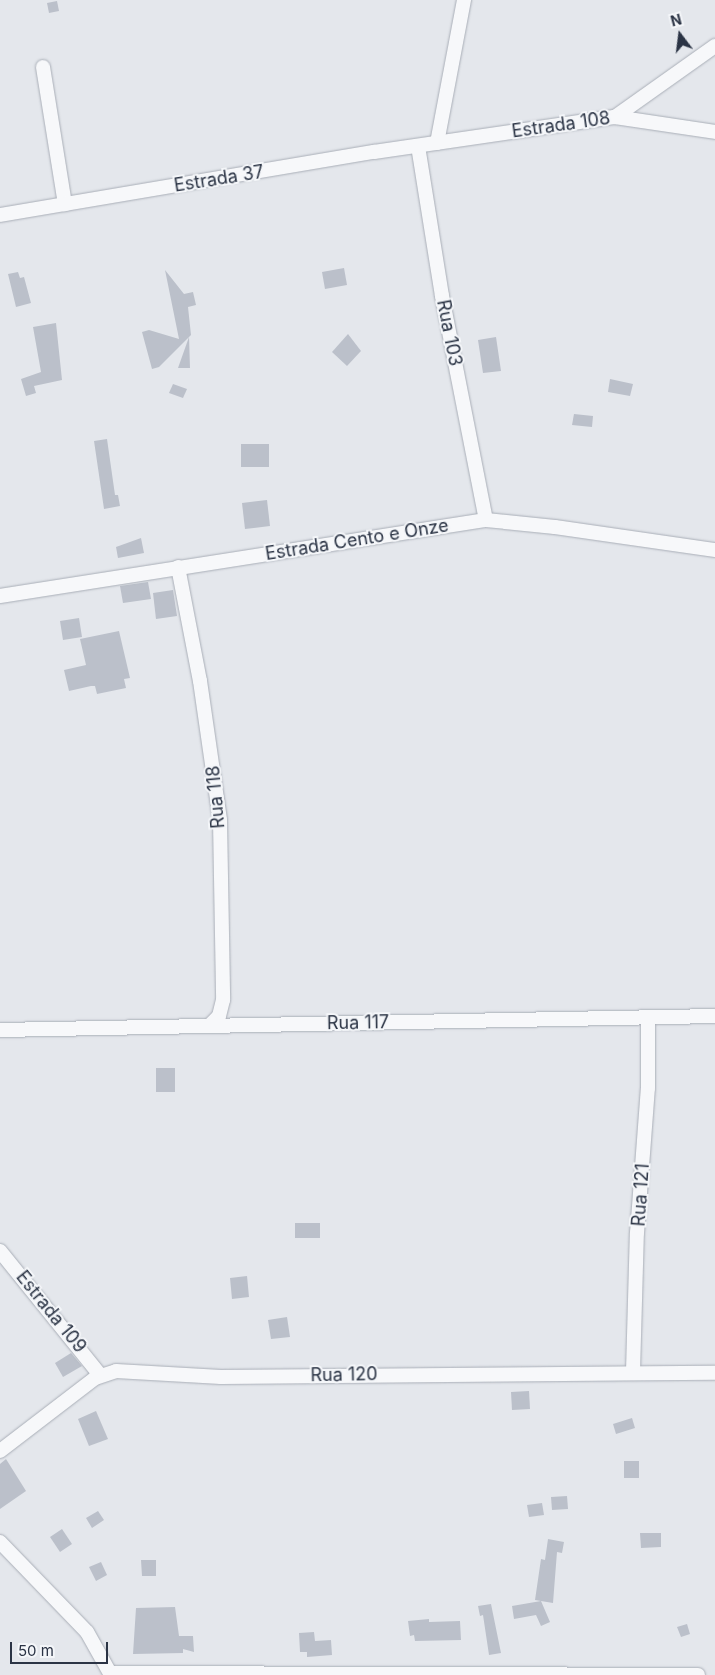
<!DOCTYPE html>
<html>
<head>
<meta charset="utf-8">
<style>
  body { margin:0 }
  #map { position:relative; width:715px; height:1675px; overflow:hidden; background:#e4e7ec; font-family:Inter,sans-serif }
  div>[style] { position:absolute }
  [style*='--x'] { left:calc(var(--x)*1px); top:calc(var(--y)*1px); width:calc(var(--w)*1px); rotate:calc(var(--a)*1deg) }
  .building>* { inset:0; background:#bbc0ca }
  .roads { filter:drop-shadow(0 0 1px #a9aeb7) drop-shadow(0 0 1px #a9aeb7) }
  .minor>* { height:14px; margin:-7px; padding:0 7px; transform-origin:7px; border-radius:7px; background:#f7f8fa }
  span { translate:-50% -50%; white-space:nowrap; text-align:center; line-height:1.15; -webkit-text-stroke:4px #f4f6f9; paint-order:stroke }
  .street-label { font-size:18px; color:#2b3445 }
  .north { position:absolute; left:655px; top:10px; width:50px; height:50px; -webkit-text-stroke:4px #f4f6f9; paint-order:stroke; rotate:345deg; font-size:14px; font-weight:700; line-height:20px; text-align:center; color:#2b3445 }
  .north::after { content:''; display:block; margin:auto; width:18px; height:22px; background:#2b3445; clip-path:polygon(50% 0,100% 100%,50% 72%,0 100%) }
  .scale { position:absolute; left:10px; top:1642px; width:98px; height:22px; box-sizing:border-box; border:2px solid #2b3445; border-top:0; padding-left:6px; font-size:15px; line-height:18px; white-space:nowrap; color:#2b3445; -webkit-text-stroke:4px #f4f6f9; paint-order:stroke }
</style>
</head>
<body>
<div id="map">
  <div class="building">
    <div style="clip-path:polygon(57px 1px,59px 11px,49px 13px,47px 3px)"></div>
    <div style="clip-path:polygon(344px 268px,347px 285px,325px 289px,322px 272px)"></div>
    <div style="clip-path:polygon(165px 270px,184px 294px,193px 292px,196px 305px,188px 307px,191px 335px,159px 367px,152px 369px,142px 332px,149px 330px,179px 339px)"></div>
    <div style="clip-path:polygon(18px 272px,20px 278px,24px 277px,31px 303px,16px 307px,8px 274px)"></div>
    <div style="clip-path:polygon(56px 323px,62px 380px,34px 386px,36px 393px,26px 396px,21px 379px,41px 372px,33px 327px)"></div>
    <div style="clip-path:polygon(348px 334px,361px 351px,347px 366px,332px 352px)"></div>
    <div style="clip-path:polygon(189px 337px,190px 368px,178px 368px)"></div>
    <div style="clip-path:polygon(496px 337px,501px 371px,483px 373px,478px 340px)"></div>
    <div style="clip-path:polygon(610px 379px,633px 384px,630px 396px,608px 392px)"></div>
    <div style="clip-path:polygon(173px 384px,187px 389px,183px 398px,169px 393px)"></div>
    <div style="clip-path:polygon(574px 414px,593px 416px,592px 427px,572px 425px)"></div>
    <div style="clip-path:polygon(107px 439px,115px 495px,118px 495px,120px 506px,104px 509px,94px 441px)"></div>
    <div style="clip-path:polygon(241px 444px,269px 444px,269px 467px,241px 467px)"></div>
    <div style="clip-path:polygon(267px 500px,270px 526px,245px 529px,242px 503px)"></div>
    <div style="clip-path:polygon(141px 538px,144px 553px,118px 558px,116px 547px)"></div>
    <div style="clip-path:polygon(148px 582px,151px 599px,123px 603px,120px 586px)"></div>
    <div style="clip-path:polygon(173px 590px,177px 616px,156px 619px,153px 593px)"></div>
    <div style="clip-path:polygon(79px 618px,82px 637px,63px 640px,60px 621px)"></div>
    <div style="clip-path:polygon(119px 631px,130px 678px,124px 679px,126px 688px,97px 694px,95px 686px,91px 686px,69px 691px,64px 670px,86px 665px,80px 639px)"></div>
    <div style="clip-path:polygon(156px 1068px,175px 1068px,175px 1092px,156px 1092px)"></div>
    <div style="clip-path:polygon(295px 1223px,320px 1223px,320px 1238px,295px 1238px)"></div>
    <div style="clip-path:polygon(247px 1276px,249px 1297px,232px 1299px,230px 1278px)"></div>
    <div style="clip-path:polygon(287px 1317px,290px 1337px,271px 1339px,268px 1320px)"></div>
    <div style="clip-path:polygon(71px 1353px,82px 1366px,63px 1377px,55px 1363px)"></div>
    <div style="clip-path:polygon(529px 1391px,530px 1409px,512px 1410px,511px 1392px)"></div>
    <div style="clip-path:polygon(96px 1411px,108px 1439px,89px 1446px,78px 1419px)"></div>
    <div style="clip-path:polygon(632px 1418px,635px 1428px,616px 1434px,613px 1424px)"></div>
    <div style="clip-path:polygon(6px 1459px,26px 1491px,0 1509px,0 1464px)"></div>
    <div style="clip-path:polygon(624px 1461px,639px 1461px,639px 1478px,624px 1478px)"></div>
    <div style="clip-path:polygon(567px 1496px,568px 1509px,552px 1510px,551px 1497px)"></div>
    <div style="clip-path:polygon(542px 1503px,544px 1515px,529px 1517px,527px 1505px)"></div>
    <div style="clip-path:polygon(98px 1511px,104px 1520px,92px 1528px,86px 1518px)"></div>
    <div style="clip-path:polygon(62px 1529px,72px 1544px,60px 1552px,50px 1537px)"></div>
    <div style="clip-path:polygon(640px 1533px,661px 1533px,661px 1547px,641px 1548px)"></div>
    <div style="clip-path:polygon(548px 1539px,564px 1542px,562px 1553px,557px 1552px,553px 1603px,535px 1600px,541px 1559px,545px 1560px)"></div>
    <div style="clip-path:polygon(141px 1560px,156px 1560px,156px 1576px,142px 1576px)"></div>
    <div style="clip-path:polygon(101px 1562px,107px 1575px,96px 1581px,89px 1567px)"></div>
    <div style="clip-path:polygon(541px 1601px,550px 1622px,541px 1626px,536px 1615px,514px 1619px,512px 1606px)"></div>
    <div style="clip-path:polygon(491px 1604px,501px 1653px,489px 1655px,483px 1615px,480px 1616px,478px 1606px)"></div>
    <div style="clip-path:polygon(175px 1607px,179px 1636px,193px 1636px,194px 1652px,183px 1649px,183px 1653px,133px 1654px,136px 1608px)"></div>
    <div style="clip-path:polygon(429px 1619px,429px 1622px,460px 1621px,461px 1640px,415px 1641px,414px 1635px,410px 1636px,408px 1621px)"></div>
    <div style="clip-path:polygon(687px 1624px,690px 1634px,681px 1637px,677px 1627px)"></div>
    <div style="clip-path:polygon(314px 1632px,315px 1641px,331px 1640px,332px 1655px,307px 1657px,307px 1652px,300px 1652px,299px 1633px)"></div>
  </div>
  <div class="roads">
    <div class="minor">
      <div style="--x:43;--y:67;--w:139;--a:80.9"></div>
      <div style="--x:615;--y:117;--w:123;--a:-35.4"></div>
      <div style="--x:437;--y:143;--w:146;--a:-79.3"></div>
      <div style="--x:418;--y:146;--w:152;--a:80.9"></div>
      <div style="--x:442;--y:296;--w:228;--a:78.9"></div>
      <div style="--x:0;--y:215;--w:379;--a:-9.6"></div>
      <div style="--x:374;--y:152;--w:244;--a:-8.3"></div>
      <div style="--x:615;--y:117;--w:101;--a:8.5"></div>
      <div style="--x:178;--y:567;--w:116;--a:79.1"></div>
      <div style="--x:200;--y:681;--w:140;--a:81.8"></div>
      <div style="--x:220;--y:820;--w:180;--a:89"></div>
      <div style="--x:223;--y:1000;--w:16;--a:104"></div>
      <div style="--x:219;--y:1016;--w:14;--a:135"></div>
      <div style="--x:0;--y:596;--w:492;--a:-8.9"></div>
      <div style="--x:486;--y:520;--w:69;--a:5.8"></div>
      <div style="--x:555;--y:527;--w:162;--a:8.2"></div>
      <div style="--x:0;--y:1030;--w:715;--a:-1.12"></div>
      <div style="--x:0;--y:1251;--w:159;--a:51.1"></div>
      <div style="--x:633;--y:1372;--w:139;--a:-88.4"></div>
      <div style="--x:637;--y:1233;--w:145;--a:-85.7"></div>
      <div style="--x:648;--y:1088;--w:70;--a:-90"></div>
      <div style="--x:0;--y:1451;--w:120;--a:-37.5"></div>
      <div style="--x:95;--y:1378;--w:22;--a:-18"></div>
      <div style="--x:116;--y:1371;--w:105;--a:3.3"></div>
      <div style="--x:221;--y:1377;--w:494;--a:-0.5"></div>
      <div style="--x:0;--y:1542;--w:125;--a:46"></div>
      <div style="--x:87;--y:1632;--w:49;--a:60.8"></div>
      <div style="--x:110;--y:1673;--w:588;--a:0.19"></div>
    </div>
  </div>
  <div class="street-label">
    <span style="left:561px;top:125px;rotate:-8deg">Estrada 108</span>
    <span style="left:219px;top:179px;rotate:-9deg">Estrada 37</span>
    <span style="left:449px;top:333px;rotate:79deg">Rua 103</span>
    <span style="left:357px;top:540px;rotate:-9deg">Estrada Cento e Onze</span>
    <span style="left:216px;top:797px;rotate:-95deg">Rua 118</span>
    <span style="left:358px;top:1023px;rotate:-1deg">Rua 117</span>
    <span style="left:641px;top:1195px;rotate:-86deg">Rua 121</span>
    <span style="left:51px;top:1312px;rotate:51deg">Estrada 109</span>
    <span style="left:344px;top:1375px;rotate:-1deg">Rua 120</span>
  </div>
  <div class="north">N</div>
  <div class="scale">50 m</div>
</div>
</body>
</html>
